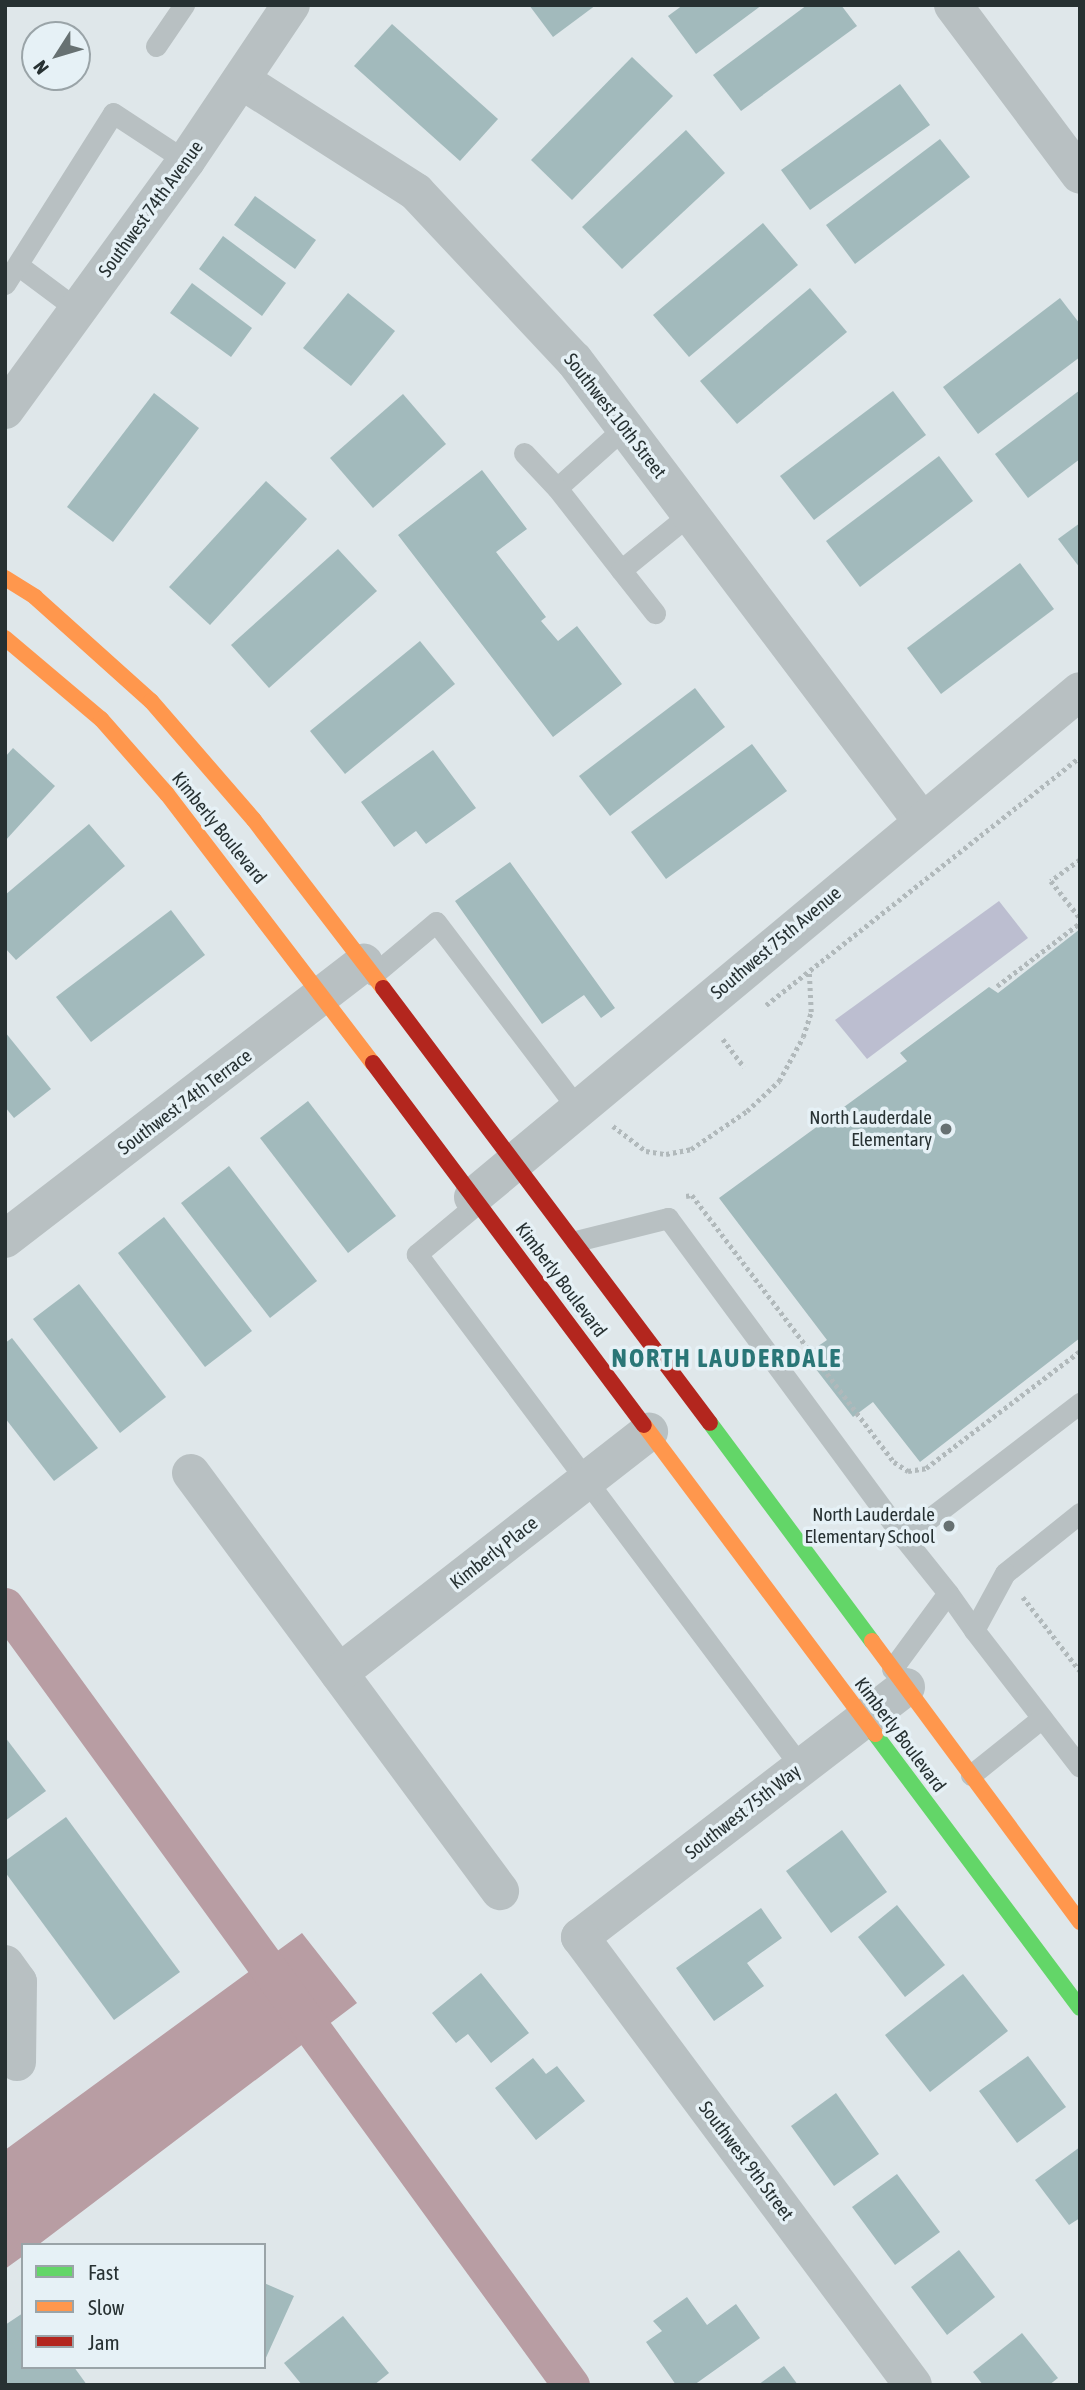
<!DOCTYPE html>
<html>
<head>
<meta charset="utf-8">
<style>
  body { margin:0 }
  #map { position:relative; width:1085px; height:2390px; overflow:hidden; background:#dfe7ea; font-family:"Asap Condensed",sans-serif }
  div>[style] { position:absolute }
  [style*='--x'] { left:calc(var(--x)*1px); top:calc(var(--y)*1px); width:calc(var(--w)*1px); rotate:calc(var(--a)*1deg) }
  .green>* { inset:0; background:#bcbed0 }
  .water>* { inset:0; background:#b89da3 }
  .canal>* { height:37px; margin:-18.5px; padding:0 18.5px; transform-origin:18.5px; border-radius:18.5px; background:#b89da3 }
  .building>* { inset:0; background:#a2babc }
  .path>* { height:4.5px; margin-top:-2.25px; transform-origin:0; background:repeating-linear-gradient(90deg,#b1b9bb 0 3.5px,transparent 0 7px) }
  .lane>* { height:21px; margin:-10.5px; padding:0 10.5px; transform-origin:10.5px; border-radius:10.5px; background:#b8c0c2 }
  .street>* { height:38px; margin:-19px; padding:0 19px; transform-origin:19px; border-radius:19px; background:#b8c0c2 }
  .fast>* { height:16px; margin:-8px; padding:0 8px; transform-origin:8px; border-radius:8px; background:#63d668 }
  .slow>* { height:16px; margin:-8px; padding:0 8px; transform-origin:8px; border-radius:8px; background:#ff974d }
  .jam>* { height:16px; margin:-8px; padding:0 8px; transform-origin:8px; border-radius:8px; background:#b3261e }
  .dots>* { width:19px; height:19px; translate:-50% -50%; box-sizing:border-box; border:4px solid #e6f1f6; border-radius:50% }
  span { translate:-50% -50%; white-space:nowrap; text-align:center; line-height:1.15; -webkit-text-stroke:7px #e6f1f6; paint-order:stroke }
  .street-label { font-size:19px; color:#273132 }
  .poi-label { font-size:19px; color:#273132 }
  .right { translate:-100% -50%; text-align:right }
  .district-label { font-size:26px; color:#2a7677; font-weight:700; letter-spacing:2px }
  .frame { position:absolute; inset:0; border:7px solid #273132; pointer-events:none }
  .legend { position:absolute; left:21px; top:2243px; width:245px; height:126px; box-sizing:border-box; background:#e6f1f6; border:2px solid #9aa4a8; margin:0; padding:9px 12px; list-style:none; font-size:21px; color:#273132 }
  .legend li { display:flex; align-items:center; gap:14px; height:35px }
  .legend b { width:35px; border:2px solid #9aa4a8 }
  .north { position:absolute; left:21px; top:21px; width:70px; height:70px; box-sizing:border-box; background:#e6f1f6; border:2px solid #9aa4a8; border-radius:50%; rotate:233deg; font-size:19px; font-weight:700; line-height:28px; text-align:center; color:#273132 }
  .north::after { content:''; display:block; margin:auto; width:24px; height:32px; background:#677172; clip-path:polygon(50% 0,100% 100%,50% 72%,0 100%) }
</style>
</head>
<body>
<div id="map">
  <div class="green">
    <div style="clip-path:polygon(999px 901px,1028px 938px,867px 1059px,835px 1020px)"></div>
  </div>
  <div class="water">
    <div style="clip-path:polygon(302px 1933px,357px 2003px,38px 2245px,23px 2245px,23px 2256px,5px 2269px,5px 2150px)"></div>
  </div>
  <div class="canal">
    <div style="--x:5;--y:1606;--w:963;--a:54"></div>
  </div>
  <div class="building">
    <div style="clip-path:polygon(529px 5px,596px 5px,553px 37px)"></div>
    <div style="clip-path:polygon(683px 5px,762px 5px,696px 54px,668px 16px)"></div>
    <div style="clip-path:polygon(807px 5px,841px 5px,857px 26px,741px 111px,713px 75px)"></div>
    <div style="clip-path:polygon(392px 24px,498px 119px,460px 161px,354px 66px)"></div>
    <div style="clip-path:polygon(632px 57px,673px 96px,572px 200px,531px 160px)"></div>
    <div style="clip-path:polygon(900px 84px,930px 125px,810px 210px,781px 170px)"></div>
    <div style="clip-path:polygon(686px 130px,725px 173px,622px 269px,582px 227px)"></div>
    <div style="clip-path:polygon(940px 139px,970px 177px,855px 264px,826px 225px)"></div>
    <div style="clip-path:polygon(255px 196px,316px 240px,295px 269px,234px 225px)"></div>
    <div style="clip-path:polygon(763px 223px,798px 265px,689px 357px,653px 315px)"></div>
    <div style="clip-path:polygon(223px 236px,286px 283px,262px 316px,199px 269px)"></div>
    <div style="clip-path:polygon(192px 283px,252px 328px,231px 357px,170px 313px)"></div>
    <div style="clip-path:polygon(810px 288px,847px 332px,737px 424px,700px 381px)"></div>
    <div style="clip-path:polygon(348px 293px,395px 331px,351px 386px,303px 348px)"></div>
    <div style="clip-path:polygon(1060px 298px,1080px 324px,1080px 357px,978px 434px,943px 387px)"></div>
    <div style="clip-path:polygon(1080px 390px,1080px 459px,1028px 498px,995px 454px)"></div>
    <div style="clip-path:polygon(893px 391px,926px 435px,814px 520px,780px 476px)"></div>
    <div style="clip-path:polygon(154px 393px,199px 428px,113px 542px,67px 507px)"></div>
    <div style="clip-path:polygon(403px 394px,446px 444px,373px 508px,330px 458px)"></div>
    <div style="clip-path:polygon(939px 456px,973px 501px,860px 587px,826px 541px)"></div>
    <div style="clip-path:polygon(482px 470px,527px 529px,496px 552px,546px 617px,541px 621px,558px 641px,577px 626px,622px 684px,553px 737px,398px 535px)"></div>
    <div style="clip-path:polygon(266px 481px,307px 519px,210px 625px,169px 587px)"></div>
    <div style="clip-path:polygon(1080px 523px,1080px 568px,1058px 539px)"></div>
    <div style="clip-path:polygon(338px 549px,377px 591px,269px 688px,231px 645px)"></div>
    <div style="clip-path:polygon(1020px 563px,1054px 609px,941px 694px,907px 648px)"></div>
    <div style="clip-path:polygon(420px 641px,455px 684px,345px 774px,310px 731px)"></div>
    <div style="clip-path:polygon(695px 688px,725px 727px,610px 816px,579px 776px)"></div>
    <div style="clip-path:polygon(752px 744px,787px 791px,666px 879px,631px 832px)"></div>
    <div style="clip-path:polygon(13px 748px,55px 786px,5px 841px,5px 757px)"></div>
    <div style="clip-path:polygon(433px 750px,476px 808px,426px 844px,416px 831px,394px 847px,361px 802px)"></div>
    <div style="clip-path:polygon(89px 824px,125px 866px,16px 960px,5px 948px,5px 895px)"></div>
    <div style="clip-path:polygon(510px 862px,615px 1008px,601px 1018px,584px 995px,542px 1024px,455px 901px)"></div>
    <div style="clip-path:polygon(171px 910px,205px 955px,91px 1042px,56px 997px)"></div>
    <div style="clip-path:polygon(1080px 929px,1080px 1338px,920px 1462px,873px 1402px,853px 1417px,805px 1355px,827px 1340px,719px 1198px,907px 1061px,900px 1053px,989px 987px,998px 993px)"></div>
    <div style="clip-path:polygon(5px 1032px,51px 1089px,14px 1118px,5px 1107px)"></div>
    <div style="clip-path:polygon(308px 1101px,396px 1216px,348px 1253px,260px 1138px)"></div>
    <div style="clip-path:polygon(229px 1166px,317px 1281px,270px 1318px,181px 1203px)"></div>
    <div style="clip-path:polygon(164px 1217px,252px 1331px,205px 1367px,118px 1253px)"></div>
    <div style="clip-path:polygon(79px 1284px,166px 1397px,120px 1433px,33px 1319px)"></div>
    <div style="clip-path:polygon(12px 1338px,98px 1448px,54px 1481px,5px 1418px,5px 1343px)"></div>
    <div style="clip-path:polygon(5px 1737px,46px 1791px,5px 1821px)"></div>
    <div style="clip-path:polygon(66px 1817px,180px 1972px,114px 2020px,5px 1872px,5px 1861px)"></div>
    <div style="clip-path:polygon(842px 1830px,887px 1892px,831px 1933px,786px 1871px)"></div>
    <div style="clip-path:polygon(897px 1905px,945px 1965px,905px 1997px,858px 1937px)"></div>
    <div style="clip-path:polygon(761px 1908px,782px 1938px,747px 1963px,764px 1986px,714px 2021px,676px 1968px)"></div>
    <div style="clip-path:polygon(481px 1973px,529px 2033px,491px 2063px,468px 2034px,456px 2043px,432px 2013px)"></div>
    <div style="clip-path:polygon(963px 1974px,1008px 2031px,930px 2092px,885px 2035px)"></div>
    <div style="clip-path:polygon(1028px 2056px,1066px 2107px,1017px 2143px,979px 2091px)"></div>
    <div style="clip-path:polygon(533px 2058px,546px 2074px,557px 2066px,585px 2101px,536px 2140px,495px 2088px)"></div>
    <div style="clip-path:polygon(836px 2093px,879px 2154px,834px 2186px,791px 2126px)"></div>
    <div style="clip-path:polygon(1080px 2147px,1080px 2218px,1069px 2225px,1035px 2180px)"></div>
    <div style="clip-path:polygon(897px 2174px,940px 2232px,895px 2265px,852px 2207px)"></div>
    <div style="clip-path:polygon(959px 2250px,995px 2297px,947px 2335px,911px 2287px)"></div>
    <div style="clip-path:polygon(264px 2283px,294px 2296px,264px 2362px)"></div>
    <div style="clip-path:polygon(687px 2297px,707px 2325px,736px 2304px,760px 2338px,694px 2385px,676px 2385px,646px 2342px,662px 2331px,653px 2321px)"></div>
    <div style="clip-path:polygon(23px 2313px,23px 2367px,74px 2367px,87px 2385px,5px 2385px,5px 2325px)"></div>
    <div style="clip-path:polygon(343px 2316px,389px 2373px,374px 2385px,302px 2385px,284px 2363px)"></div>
    <div style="clip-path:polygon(1022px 2333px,1058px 2378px,1049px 2385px,983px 2385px,973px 2372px)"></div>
    <div style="clip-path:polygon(784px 2366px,798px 2385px,758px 2385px)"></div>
  </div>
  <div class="path">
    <div style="--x:1080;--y:860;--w:36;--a:144"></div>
    <div style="--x:1051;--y:881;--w:47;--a:51.9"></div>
    <div style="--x:997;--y:986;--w:104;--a:-37.2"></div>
    <div style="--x:766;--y:1005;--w:400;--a:-38.3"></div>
    <div style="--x:723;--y:1039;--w:35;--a:53"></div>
    <div style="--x:613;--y:1126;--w:41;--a:37.1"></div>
    <div style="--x:646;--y:1151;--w:20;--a:9"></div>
    <div style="--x:666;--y:1154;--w:25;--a:-11"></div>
    <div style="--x:691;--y:1149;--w:68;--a:-34.2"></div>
    <div style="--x:747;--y:1111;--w:44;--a:-43.2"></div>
    <div style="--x:779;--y:1081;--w:50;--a:-61.4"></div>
    <div style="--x:803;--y:1037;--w:26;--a:-72"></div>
    <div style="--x:811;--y:1012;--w:41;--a:-92.8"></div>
    <div style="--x:686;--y:1196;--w:6;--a:-9"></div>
    <div style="--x:692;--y:1195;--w:335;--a:52.9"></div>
    <div style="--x:894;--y:1462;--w:17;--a:33"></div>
    <div style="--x:908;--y:1471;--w:18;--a:-9"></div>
    <div style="--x:926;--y:1468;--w:193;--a:-37.2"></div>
    <div style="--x:1023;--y:1597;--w:93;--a:52.4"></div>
  </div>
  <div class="lane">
    <div style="--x:156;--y:46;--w:50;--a:-55.7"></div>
    <div style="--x:19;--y:266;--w:74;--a:36.7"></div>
    <div style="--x:5;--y:284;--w:202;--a:-57.7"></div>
    <div style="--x:113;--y:113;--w:87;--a:33.3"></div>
    <div style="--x:625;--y:427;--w:91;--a:138.1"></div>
    <div style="--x:557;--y:488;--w:104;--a:52"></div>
    <div style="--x:621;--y:570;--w:89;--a:-39.1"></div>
    <div style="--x:524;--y:453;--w:48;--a:46.7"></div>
    <div style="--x:621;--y:570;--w:55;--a:51.7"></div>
    <div style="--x:373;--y:975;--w:82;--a:-40.1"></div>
    <div style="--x:436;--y:922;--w:235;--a:52.8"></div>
    <div style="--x:478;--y:1203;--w:80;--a:140.1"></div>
    <div style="--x:417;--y:1254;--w:641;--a:53.18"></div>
    <div style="--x:576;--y:1241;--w:95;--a:-14"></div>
    <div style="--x:668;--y:1218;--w:398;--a:53.6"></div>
    <div style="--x:904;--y:1538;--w:222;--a:-37.5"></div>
    <div style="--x:1080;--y:1513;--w:96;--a:141.3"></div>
    <div style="--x:1005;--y:1573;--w:65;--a:118.5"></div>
    <div style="--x:974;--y:1630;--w:173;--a:52.3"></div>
    <div style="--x:948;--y:1593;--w:45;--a:54.9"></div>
    <div style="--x:892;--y:1669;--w:94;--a:-53.6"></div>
    <div style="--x:948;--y:1593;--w:70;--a:-128.7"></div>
    <div style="--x:971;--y:1775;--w:91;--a:-38.8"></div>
  </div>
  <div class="street">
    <div style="--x:953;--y:5;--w:212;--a:53.2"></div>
    <div style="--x:241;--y:80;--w:208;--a:32.6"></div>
    <div style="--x:416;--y:192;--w:231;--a:46.8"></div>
    <div style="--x:574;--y:360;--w:576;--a:52.97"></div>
    <div style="--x:5;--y:410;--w:308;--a:-54"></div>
    <div style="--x:186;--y:161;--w:188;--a:-56.1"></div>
    <div style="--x:473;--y:1197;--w:790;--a:-39.81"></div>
    <div style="--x:5;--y:1239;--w:453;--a:-37.6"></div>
    <div style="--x:191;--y:1473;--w:520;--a:53.53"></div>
    <div style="--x:339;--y:1673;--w:393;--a:-37.9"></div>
    <div style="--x:906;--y:1687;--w:411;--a:142.5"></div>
    <div style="--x:580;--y:1937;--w:558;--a:53.38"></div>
    <div style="--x:5;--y:1964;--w:22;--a:54"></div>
    <div style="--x:18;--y:1982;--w:80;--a:90.7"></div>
  </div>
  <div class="fast">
    <div style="--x:710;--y:1423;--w:272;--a:53.4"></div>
    <div style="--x:875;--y:1734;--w:342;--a:53.2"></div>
  </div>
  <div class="slow">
    <div style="--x:5;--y:578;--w:36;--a:32"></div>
    <div style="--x:35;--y:597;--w:156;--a:41.9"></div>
    <div style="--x:151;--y:701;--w:157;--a:49.1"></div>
    <div style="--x:254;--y:820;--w:212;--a:52.5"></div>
    <div style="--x:5;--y:638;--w:126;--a:40.2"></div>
    <div style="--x:101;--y:719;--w:100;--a:48.7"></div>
    <div style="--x:167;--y:794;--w:339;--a:52.6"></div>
    <div style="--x:644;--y:1425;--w:386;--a:53.2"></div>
    <div style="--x:872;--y:1641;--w:350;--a:53.5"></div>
  </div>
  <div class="jam">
    <div style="--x:383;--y:988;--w:544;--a:53.07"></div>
    <div style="--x:373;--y:1063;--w:452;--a:53.2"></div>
  </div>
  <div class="dots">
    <div style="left:946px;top:1129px;background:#677172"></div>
    <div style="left:949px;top:1526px;background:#677172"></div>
  </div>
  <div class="street-label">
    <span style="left:151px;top:209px;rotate:-54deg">Southwest 74th Avenue</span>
    <span style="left:615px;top:416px;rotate:52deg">Southwest 10th Street</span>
    <span style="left:219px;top:828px;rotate:51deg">Kimberly Boulevard</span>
    <span style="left:776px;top:943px;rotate:-40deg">Southwest 75th Avenue</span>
    <span style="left:185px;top:1102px;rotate:-37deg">Southwest 74th Terrace</span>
    <span style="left:561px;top:1280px;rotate:53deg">Kimberly Boulevard</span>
    <span style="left:494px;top:1553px;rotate:-38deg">Kimberly Place</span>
    <span style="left:900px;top:1735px;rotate:53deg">Kimberly Boulevard</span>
    <span style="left:743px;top:1812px;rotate:-38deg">Southwest 75th Way</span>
    <span style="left:746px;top:2161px;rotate:53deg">Southwest 9th Street</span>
  </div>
  <div class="poi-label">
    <span class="right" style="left:932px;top:1129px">North Lauderdale<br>Elementary</span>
    <span class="right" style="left:935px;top:1526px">North Lauderdale<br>Elementary School</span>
  </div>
  <div class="district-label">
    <span style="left:727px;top:1359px">NORTH LAUDERDALE</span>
  </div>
  <div class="frame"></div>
  <ul class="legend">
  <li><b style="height:9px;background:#63d668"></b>Fast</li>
  <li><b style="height:9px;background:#ff974d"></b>Slow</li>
  <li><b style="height:9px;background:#b3261e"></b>Jam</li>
  </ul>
  <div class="north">N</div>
</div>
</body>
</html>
